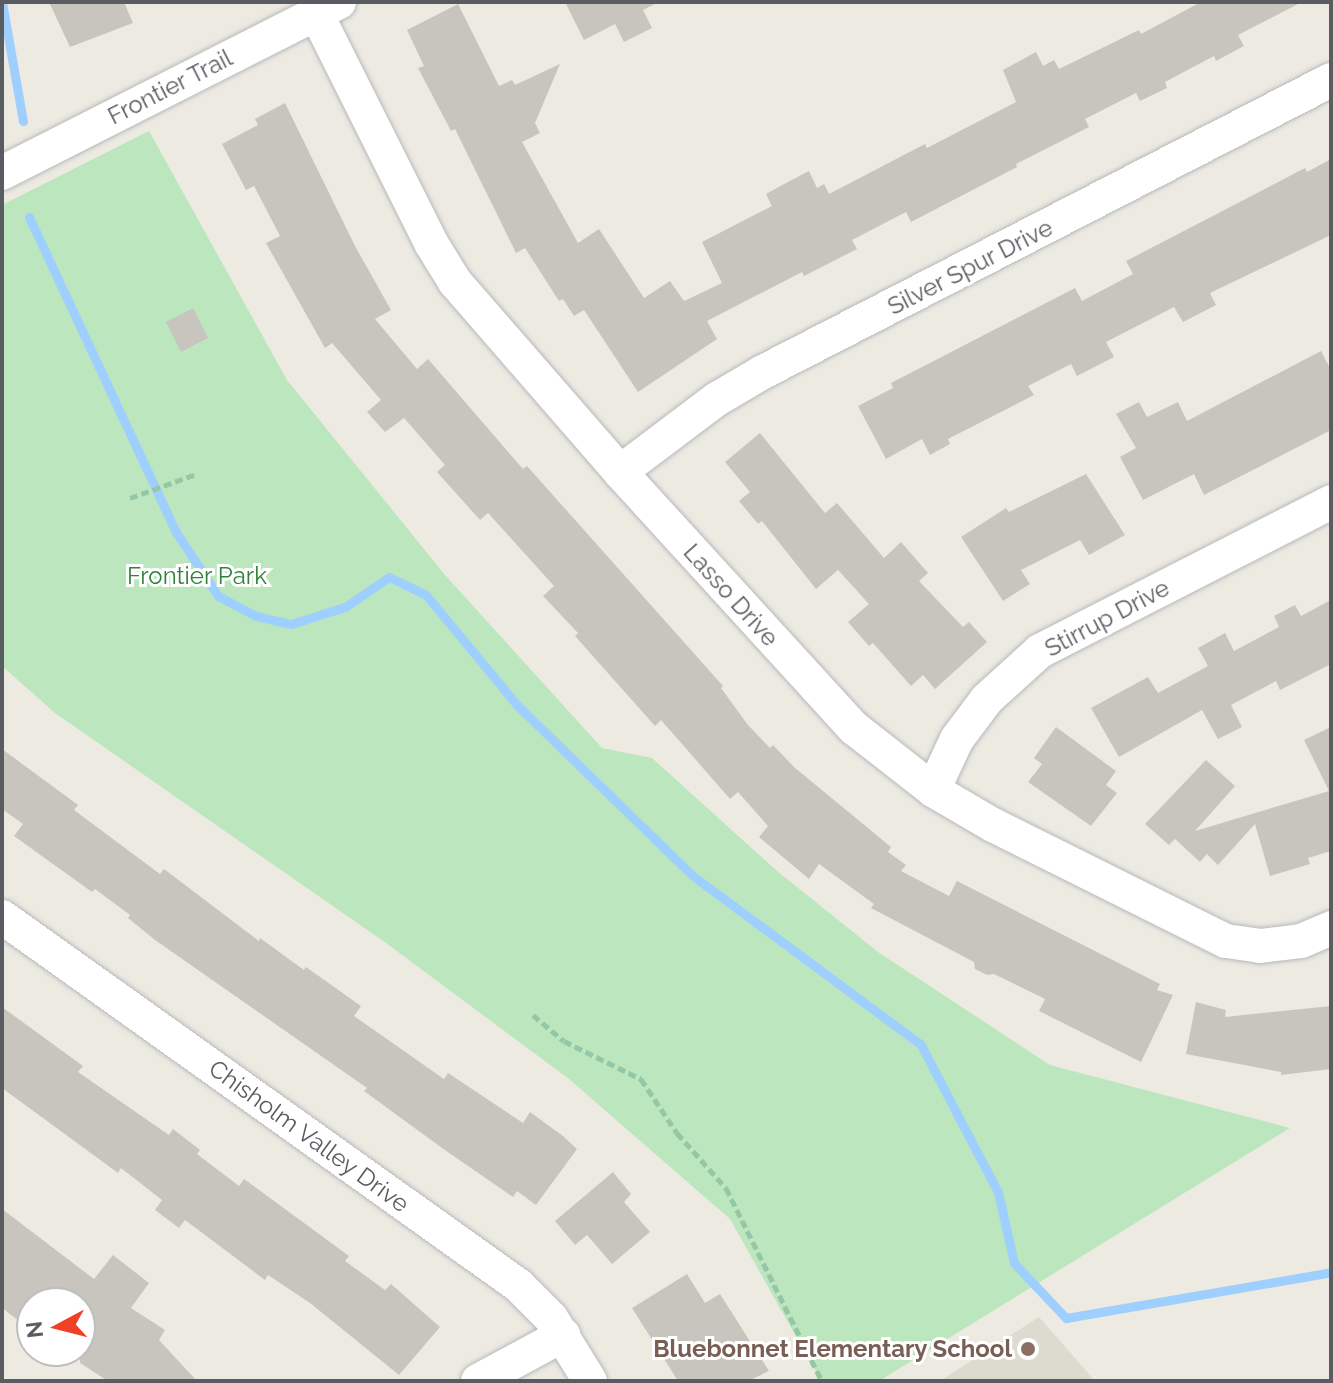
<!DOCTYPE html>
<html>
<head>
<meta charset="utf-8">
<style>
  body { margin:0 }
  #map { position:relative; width:1333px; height:1383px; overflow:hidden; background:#edebe1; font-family:Raleway,sans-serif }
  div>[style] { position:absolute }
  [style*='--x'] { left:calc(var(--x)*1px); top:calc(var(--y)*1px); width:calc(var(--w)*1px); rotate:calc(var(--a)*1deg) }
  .education>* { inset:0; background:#dddacf }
  .green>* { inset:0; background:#bce6be }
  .stream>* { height:9px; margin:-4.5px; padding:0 4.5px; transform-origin:4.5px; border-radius:4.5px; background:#9fcfff }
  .building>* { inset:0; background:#c8c5be }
  .path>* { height:5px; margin-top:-2.5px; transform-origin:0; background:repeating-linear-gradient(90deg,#94c7a6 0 8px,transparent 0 12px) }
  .roads { filter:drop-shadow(0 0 2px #b6b9be) drop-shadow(0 0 2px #b6b9be) }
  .minor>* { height:34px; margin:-17px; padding:0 17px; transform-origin:17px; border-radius:17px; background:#fff }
  .dots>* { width:22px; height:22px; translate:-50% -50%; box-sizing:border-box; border:4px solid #fff; border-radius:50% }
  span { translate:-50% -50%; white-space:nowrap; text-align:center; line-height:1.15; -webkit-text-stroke:6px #fff; paint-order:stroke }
  .street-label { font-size:24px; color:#595d62 }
  .park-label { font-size:24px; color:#308239 }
  .education-label { font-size:24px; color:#785e54; font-weight:700 }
  .right { translate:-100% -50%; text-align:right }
  .frame { position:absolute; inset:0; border:4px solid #595d62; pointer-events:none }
  .north { position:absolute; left:16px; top:1287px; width:80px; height:80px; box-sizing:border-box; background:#fff; border:2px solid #bdbec0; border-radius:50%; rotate:263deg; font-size:22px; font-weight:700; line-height:32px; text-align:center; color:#595d62 }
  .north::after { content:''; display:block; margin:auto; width:28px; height:36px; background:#ef4125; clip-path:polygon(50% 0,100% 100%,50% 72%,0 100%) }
</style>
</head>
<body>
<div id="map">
  <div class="education">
    <div style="clip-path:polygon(1039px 1317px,1095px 1381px,940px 1381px)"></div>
  </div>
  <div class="green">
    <div style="clip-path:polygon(149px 131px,287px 380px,445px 575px,602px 748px,652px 758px,777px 871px,878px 952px,1050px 1065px,1290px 1128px,879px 1381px,821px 1381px,730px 1219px,569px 1079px,386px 943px,55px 713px,2px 666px,2px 205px)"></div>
  </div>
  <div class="stream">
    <div style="--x:2;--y:2;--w:121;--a:80"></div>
    <div style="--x:29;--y:217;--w:348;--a:65"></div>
    <div style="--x:176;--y:532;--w:77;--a:56.7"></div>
    <div style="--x:218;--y:596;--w:43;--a:27.8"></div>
    <div style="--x:256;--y:616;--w:36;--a:13"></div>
    <div style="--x:291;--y:624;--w:57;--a:-17.5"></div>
    <div style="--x:345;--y:607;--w:53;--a:-34.3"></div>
    <div style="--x:389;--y:577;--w:41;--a:25.9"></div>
    <div style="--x:426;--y:595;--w:143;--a:50.4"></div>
    <div style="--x:517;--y:705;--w:245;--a:44.2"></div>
    <div style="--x:693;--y:876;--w:284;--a:36.5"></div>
    <div style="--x:921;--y:1045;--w:166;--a:62.4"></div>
    <div style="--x:998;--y:1192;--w:73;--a:77.3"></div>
    <div style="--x:1014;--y:1263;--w:76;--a:46.6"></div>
    <div style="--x:1066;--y:1318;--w:269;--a:-9.8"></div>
  </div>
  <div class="building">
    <div style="clip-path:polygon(49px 2px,124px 2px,133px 23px,70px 47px)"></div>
    <div style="clip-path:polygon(565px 2px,659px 2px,643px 10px,652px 28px,624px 42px,615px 24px,584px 40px)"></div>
    <div style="clip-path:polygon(1201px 2px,1302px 2px,1238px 35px,1244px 46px,1216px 61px,1214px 56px,1165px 82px,1167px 88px,1140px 101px,1136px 93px,1085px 119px,1089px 127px,1016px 164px,1017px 167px,911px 222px,906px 212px,852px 240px,857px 249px,804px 276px,802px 272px,707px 321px,717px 339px,638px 392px,584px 310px,574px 316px,563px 299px,559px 301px,525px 248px,516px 253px,455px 129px,451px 131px,418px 68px,424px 66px,407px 30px,458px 4px,499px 86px,512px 80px,515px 85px,560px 64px,535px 123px,540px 133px,522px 142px,578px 243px,599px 229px,644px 298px,670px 281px,684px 301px,722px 283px,702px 242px,772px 206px,766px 194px,786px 183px,809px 171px,817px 188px,824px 184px,829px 194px,925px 144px,927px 148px,1016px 102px,1003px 70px,1036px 52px,1043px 66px,1054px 60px,1059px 69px,1139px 30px,1141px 34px)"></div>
    <div style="clip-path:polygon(285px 103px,355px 246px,391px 310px,375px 319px,417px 369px,428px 359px,523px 469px,527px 466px,723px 686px,721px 688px,748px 725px,770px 748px,773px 745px,794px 767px,891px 847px,888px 852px,906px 865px,901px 871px,949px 896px,957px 881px,1160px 984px,1157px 990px,1173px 995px,1141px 1062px,1039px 1011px,1045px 999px,994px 974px,987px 975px,975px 969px,974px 962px,871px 908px,874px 904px,819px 864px,809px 879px,759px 837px,768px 826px,738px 792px,730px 799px,661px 720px,655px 726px,575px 636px,578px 633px,543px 596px,554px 586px,488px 513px,480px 520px,437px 472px,445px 465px,404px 418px,385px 432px,367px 412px,381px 400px,332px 343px,325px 348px,266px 243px,280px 236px,254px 186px,246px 190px,222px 144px,258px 125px,255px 119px)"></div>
    <div style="clip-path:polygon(1331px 159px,1331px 235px,1210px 293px,1216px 305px,1183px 322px,1174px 307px,1106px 342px,1114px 357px,1077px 376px,1071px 364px,1028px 386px,1034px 395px,948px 439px,950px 444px,930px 455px,922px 439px,886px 459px,858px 406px,893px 388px,891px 383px,1075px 288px,1082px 301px,1133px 274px,1126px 261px,1305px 168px,1307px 172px)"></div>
    <div style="clip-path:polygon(193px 308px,208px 338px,181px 352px,166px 322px)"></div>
    <div style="clip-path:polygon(1321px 351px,1331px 370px,1331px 430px,1204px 495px,1194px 474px,1143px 500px,1120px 457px,1136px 448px,1116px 414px,1139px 402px,1147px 417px,1178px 402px,1187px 421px)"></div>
    <div style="clip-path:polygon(760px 433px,825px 513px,837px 503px,884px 558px,901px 542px,928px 573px,919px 581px,963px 627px,969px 622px,987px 642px,935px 689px,923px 675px,911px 686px,873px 643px,869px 646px,848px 622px,869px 604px,838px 570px,816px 589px,762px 521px,758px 524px,739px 501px,750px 492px,725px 462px)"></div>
    <div style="clip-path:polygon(1086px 474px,1125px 535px,1089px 555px,1080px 540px,1021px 570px,1030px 584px,1003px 601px,961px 537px,1006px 508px,1009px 512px)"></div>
    <div style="clip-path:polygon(1331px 600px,1331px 664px,1280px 690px,1276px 681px,1231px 705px,1242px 727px,1218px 739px,1202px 710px,1119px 757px,1091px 708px,1148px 677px,1158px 693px,1208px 666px,1198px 648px,1225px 633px,1234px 651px,1279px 627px,1274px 616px,1295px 605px,1301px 616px)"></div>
    <div style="clip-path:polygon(1056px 727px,1116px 771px,1106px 785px,1117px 793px,1091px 826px,1028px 782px,1042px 764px,1034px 758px)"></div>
    <div style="clip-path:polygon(1331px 727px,1331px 851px,1308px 858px,1310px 864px,1270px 876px,1255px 824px,1218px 865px,1207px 854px,1200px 862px,1175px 839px,1169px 845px,1145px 824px,1206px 760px,1235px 786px,1195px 831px,1329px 791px,1304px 740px)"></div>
    <div style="clip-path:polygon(2px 749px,78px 805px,74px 810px,160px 874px,164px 869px,259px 941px,260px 938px,304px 970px,306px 967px,361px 1006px,354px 1016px,444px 1079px,448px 1073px,523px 1123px,530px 1112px,563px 1136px,577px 1149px,536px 1205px,517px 1191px,513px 1197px,442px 1148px,364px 1091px,367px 1088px,155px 940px,128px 918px,130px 915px,95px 889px,92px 892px,14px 836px,23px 824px,2px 809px)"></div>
    <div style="clip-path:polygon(1196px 1002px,1226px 1010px,1225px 1017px,1331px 1006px,1331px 1069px,1281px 1075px,1281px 1072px,1186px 1054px)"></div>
    <div style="clip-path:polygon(2px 1007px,83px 1066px,78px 1072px,169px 1135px,173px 1129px,200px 1150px,197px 1154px,239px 1186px,244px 1179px,349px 1256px,345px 1261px,385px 1290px,391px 1284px,440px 1327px,399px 1375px,310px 1303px,268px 1275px,265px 1280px,185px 1220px,179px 1228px,155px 1210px,162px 1200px,121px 1168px,118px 1173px,2px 1088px)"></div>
    <div style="clip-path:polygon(613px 1172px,631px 1194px,624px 1202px,650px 1232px,612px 1264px,587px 1235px,575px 1245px,555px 1221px)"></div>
    <div style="clip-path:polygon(2px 1209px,94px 1279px,113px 1255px,149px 1283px,131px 1308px,165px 1330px,159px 1340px,197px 1381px,108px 1381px,80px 1363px,80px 1303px,32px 1303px,32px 1331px,2px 1308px)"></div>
    <div style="clip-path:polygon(687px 1274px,705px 1303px,720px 1294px,769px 1371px,748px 1381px,678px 1381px,632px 1308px)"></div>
  </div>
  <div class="path">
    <div style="--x:130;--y:498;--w:70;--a:-20"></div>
    <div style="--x:533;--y:1015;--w:40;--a:40"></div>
    <div style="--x:564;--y:1041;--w:86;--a:26.3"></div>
    <div style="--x:641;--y:1079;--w:65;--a:56.3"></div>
    <div style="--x:677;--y:1133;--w:74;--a:48.3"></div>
    <div style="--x:726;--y:1188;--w:216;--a:63.6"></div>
  </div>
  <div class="roads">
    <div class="minor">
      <div style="--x:316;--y:13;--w:257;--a:63.4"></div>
      <div style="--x:431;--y:243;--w:46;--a:58.4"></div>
      <div style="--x:455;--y:282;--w:252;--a:49"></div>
      <div style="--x:620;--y:472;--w:347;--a:47.6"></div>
      <div style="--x:854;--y:728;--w:100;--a:38.1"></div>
      <div style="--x:933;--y:790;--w:69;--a:30.3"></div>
      <div style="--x:993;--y:825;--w:260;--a:26.5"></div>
      <div style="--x:1226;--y:941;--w:34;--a:8"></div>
      <div style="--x:1260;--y:946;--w:41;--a:-7"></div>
      <div style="--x:1301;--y:941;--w:33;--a:-23"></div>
      <div style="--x:2;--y:173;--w:378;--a:-26.9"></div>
      <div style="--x:620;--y:472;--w:121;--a:-37"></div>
      <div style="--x:717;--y:399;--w:53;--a:-30.4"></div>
      <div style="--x:763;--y:372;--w:639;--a:-27.21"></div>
      <div style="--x:933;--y:790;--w:56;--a:-64.8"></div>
      <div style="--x:957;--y:739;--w:50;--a:-53.1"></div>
      <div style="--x:987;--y:699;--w:72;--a:-42.2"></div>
      <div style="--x:1040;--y:651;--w:327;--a:-27.1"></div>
      <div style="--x:2;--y:917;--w:634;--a:35.5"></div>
      <div style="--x:518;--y:1285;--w:47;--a:45"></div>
      <div style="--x:551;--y:1318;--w:74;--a:58.2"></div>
      <div style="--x:478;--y:1381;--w:97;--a:-28.4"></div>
    </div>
  </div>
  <div class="dots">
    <div style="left:1028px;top:1349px;background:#8d6e63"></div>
  </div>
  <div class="street-label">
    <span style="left:170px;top:87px;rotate:-27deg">Frontier Trail</span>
    <span style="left:970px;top:267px;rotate:-27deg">Silver Spur Drive</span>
    <span style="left:731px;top:595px;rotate:48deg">Lasso Drive</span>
    <span style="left:1107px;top:618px;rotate:-28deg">Stirrup Drive</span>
    <span style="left:309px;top:1136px;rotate:36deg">Chisholm Valley Drive</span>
  </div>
  <div class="park-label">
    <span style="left:197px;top:576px">Frontier Park</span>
  </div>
  <div class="education-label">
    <span class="right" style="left:1012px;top:1349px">Bluebonnet Elementary School</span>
  </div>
  <div class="frame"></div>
  <div class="north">N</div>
</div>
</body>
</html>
